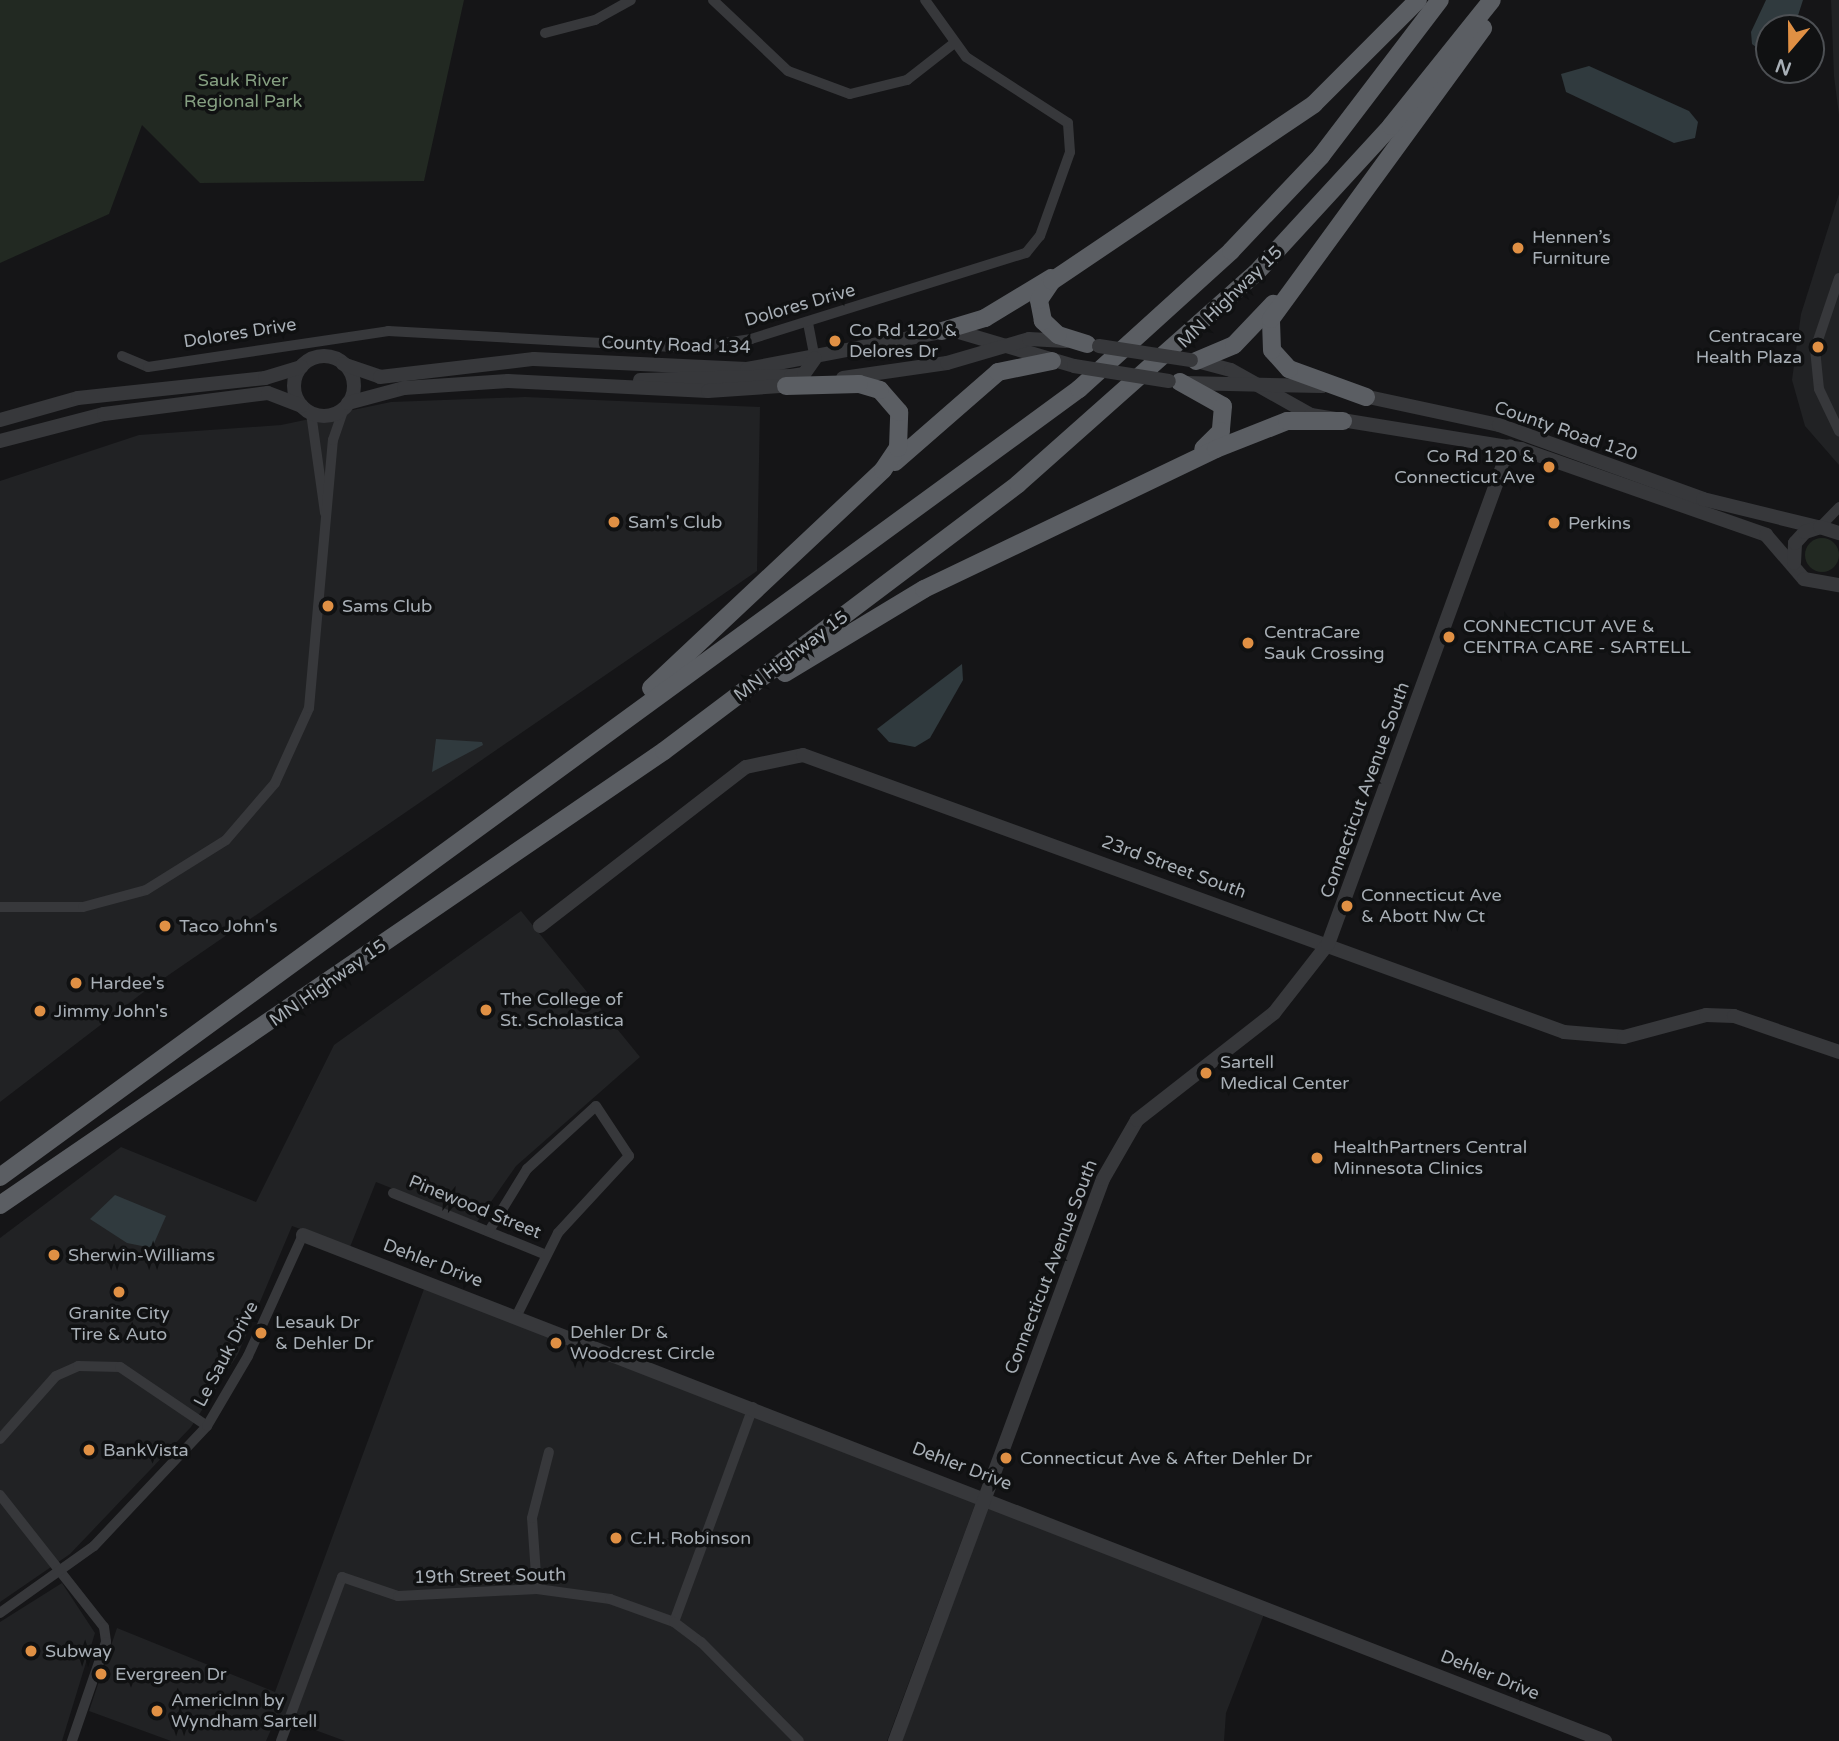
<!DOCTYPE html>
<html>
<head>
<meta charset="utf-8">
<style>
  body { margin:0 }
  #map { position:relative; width:1839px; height:1741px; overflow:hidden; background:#151517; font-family:"Varela Round",sans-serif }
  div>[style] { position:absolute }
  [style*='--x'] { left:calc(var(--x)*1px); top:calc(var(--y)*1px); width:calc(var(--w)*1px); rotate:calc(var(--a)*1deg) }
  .built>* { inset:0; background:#212224 }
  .green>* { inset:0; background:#222922 }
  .round { border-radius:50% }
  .water>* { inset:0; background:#303a3e }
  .minor>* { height:10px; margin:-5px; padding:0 5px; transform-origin:5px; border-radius:5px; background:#37383b }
  .tertiary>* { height:14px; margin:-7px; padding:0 7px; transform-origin:7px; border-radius:7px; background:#37383b }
  .tertiary>.ring { margin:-7px; padding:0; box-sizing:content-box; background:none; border:14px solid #37383b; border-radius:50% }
  .trunk>* { height:18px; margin:-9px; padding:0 9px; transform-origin:9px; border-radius:9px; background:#5b5e63 }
  .tertiary-bridge>* { height:14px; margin:-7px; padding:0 7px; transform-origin:7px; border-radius:7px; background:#37383b }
  .dots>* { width:19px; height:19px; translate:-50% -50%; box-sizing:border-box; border:4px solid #101112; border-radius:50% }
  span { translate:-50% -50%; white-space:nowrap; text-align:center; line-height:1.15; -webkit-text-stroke:7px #101112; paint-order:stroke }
  .park-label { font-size:18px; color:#859f81 }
  .poi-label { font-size:18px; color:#a8afb6 }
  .left { translate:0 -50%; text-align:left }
  .right { translate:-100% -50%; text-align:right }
  .street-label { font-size:18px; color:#a8afb6 }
  .north { position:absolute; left:1755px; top:14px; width:70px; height:70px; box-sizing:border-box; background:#101112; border:2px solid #4d5054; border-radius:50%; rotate:200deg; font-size:19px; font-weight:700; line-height:28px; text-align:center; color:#a8afb6 }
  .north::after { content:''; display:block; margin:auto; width:24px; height:32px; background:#e09044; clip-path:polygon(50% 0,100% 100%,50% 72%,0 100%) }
</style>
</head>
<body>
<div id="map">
  <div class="built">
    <div style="clip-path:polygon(1831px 0,1839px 0,1839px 115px,1834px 76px)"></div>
    <div style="clip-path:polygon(1839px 194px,1839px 465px,1805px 426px,1792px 380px,1801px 314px)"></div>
    <div style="clip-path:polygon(525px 397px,760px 407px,757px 571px,141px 994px,0 1102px,0 481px,139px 435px,281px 425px,391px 402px)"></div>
    <div style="clip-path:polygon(521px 911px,640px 1057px,516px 1166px,477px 1222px,376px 1182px,350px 1247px,292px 1226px,238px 1354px,191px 1427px,70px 1554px,0 1602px,0 1238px,121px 1147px,256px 1202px,334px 1045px)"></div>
    <div style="clip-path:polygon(424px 1289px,979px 1494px,887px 1741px,345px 1741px,277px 1716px,266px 1741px,171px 1741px,89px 1711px,117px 1628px,275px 1692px)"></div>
    <div style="clip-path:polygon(988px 1501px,1266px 1609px,1226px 1713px,1224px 1741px,902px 1741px)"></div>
    <div style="clip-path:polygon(62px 1583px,95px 1633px,62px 1741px,0 1741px,0 1622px)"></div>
  </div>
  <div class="green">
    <div style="clip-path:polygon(0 0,464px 0,424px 181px,200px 183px,142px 125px,109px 214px,0 263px)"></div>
    <div class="round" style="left:1805px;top:538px;width:34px;height:34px"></div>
  </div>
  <div class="water">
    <div style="clip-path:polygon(1766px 0,1803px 0,1794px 28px,1769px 28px,1769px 57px,1752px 44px,1751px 32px)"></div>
    <div style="clip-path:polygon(1589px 66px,1689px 111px,1698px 122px,1695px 138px,1674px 143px,1566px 92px,1561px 74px)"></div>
    <div style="clip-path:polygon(962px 664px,963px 680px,930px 738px,915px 747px,889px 742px,877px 729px)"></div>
    <div style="clip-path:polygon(436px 739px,482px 742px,483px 745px,432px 772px)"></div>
    <div style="clip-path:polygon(115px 1195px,166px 1216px,152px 1248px,127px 1243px,90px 1219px)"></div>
  </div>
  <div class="minor">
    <div style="--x:713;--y:0;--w:103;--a:43.4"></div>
    <div style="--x:788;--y:71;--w:66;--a:20.4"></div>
    <div style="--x:850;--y:94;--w:59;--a:-13.8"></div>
    <div style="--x:907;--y:80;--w:58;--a:-38"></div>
    <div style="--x:545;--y:33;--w:52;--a:-14.6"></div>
    <div style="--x:595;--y:20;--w:41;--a:-29.1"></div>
    <div style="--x:1839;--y:278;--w:75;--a:108.7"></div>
    <div style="--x:1815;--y:349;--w:40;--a:84.3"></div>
    <div style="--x:1819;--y:389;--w:47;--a:64.5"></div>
    <div style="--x:808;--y:323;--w:36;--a:79"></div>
    <div style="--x:122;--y:356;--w:28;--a:23"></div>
    <div style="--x:148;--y:367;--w:243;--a:-8.5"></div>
    <div style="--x:388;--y:331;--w:303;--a:3.2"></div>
    <div style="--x:691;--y:348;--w:61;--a:-8.5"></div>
    <div style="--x:751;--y:339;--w:288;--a:-17.4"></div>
    <div style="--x:1026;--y:253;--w:22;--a:-51"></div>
    <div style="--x:1040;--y:236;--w:89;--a:-70.3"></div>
    <div style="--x:1070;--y:152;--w:29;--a:-94"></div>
    <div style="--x:1068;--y:123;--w:121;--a:-147.1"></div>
    <div style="--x:966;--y:57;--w:70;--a:-125.7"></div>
    <div style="--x:311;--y:413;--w:101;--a:82"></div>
    <div style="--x:1820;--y:527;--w:28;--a:-46"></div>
    <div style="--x:0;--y:907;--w:83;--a:0"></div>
    <div style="--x:83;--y:907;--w:65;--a:-15.1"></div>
    <div style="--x:146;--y:890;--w:94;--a:-32"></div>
    <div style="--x:226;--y:840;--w:75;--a:-49.3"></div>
    <div style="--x:275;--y:783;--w:82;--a:-65.6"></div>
    <div style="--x:309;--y:708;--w:269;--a:-84.9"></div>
    <div style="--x:333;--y:440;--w:34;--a:-71"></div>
    <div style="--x:393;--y:1193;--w:163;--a:22"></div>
    <div style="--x:489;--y:1231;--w:73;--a:-58.5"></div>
    <div style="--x:527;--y:1169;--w:93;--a:-42.4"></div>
    <div style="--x:596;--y:1106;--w:60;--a:56.6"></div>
    <div style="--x:629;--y:1156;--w:105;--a:132.7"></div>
    <div style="--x:558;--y:1233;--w:92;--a:116.6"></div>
    <div style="--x:0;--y:1439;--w:84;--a:-48.4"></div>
    <div style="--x:56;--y:1376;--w:24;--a:-24"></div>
    <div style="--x:78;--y:1366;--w:42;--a:1.4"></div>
    <div style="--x:120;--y:1367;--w:105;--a:34.1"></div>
    <div style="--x:0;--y:1495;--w:168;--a:51.8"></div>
    <div style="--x:104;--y:1627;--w:15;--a:82"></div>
    <div style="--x:106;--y:1642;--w:105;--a:109"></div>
    <div style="--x:537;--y:1589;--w:71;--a:-94"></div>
    <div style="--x:532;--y:1518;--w:68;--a:-75.6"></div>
    <div style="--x:0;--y:1613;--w:115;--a:-35.5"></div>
    <div style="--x:94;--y:1546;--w:165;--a:-46.7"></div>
    <div style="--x:207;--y:1426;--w:81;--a:-59.6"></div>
    <div style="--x:248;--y:1356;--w:133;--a:-65.6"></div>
    <div style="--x:674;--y:1622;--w:229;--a:-69.8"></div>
    <div style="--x:281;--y:1741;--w:175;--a:-69.6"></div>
    <div style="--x:342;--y:1577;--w:59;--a:18.7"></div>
    <div style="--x:398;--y:1596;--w:139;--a:-2.9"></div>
    <div style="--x:537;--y:1589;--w:74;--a:7.8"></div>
    <div style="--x:610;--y:1599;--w:68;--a:19.8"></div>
    <div style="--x:674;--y:1622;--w:34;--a:37"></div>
    <div style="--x:701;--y:1642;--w:139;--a:45.3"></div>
  </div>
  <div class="tertiary">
    <div class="ring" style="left:294px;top:356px;width:46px;height:46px"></div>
    <div style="--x:1193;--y:360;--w:39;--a:15"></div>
    <div style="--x:1231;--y:370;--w:92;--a:29.4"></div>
    <div style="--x:1311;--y:415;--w:213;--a:9.2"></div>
    <div style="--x:1521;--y:449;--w:260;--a:19.3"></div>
    <div style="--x:1766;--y:535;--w:58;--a:49.2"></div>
    <div style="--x:1804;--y:579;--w:36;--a:10"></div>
    <div style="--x:343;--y:364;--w:39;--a:19"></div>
    <div style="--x:380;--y:377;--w:155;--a:-6.7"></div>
    <div style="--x:534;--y:359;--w:213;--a:2.7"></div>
    <div style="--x:747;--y:369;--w:209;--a:-10.8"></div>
    <div style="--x:952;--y:330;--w:127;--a:16.4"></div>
    <div style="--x:843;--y:378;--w:105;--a:-8.2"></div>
    <div style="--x:947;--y:363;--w:85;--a:-16.3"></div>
    <div style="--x:1029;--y:339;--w:37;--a:3"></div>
    <div style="--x:640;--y:380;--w:151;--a:-1.5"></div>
    <div style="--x:791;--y:376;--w:13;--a:-9"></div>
    <div style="--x:804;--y:374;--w:19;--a:-55"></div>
    <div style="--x:1185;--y:383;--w:137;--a:1.3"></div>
    <div style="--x:1359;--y:395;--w:143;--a:12.1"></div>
    <div style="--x:1499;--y:425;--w:217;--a:19.9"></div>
    <div style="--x:1703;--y:499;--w:117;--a:13.8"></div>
    <div style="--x:348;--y:403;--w:58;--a:-15"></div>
    <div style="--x:404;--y:388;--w:104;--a:-3.9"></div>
    <div style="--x:508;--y:381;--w:200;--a:2.9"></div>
    <div style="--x:708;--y:391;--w:87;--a:-3.9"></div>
    <div style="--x:0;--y:420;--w:81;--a:-15.8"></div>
    <div style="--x:78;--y:398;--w:188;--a:-6.1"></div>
    <div style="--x:265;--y:378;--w:38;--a:-17"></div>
    <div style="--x:0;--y:441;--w:107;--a:-14.6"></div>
    <div style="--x:104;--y:414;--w:165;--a:-7.3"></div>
    <div style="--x:268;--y:393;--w:36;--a:21"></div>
    <div style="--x:1794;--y:563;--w:20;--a:-87"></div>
    <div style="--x:1795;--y:543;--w:15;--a:-48"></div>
    <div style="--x:1805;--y:532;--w:16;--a:-18"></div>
    <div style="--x:1820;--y:527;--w:20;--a:18"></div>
    <div style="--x:540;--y:926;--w:260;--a:-37.7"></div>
    <div style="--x:746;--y:767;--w:58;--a:-11.9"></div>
    <div style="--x:803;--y:755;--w:810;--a:20"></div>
    <div style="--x:1564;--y:1032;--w:60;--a:4.8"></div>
    <div style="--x:1624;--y:1037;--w:85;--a:-15"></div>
    <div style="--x:1706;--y:1015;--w:28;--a:2"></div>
    <div style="--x:1734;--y:1016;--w:111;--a:18.9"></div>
    <div style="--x:303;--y:1235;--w:1397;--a:21.24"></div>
    <div style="--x:895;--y:1741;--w:599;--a:-69.69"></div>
    <div style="--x:1103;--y:1179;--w:68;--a:-60"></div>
    <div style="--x:1137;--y:1120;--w:174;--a:-38"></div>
    <div style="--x:1274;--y:1013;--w:88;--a:-52"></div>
    <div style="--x:1328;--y:944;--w:530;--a:-69.92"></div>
  </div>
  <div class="trunk">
    <div style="--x:942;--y:331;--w:45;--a:-16.8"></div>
    <div style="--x:985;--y:318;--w:77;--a:-31.2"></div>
    <div style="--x:1087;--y:344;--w:30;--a:-163"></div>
    <div style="--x:1058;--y:335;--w:21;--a:-137"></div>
    <div style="--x:1043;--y:321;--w:21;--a:-101"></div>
    <div style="--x:1039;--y:300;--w:23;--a:-56"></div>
    <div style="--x:1052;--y:281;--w:316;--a:-34"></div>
    <div style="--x:1314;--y:104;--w:147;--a:-45"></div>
    <div style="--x:1196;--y:361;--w:41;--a:-22.8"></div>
    <div style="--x:1234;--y:345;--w:57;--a:-46.4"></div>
    <div style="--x:1180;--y:382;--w:49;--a:29.2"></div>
    <div style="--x:1223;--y:406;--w:25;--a:95"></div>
    <div style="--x:1221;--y:431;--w:25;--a:135"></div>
    <div style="--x:1366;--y:397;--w:82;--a:-160"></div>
    <div style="--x:1289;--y:369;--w:25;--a:-132"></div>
    <div style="--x:1272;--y:350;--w:31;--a:-92"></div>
    <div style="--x:1271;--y:319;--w:360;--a:-53.9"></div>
    <div style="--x:895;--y:462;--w:137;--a:-41.1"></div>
    <div style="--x:998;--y:372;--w:55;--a:-11.5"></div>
    <div style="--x:785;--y:673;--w:162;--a:-31.1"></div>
    <div style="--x:924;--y:589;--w:324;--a:-25.6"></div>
    <div style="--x:1216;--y:449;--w:76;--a:-21.5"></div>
    <div style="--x:1287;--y:421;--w:56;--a:0"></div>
    <div style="--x:651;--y:688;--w:318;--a:-43.2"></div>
    <div style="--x:883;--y:470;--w:27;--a:-56"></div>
    <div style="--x:898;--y:448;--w:36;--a:-88"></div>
    <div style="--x:899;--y:412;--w:29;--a:-131"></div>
    <div style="--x:880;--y:390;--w:22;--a:-164"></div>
    <div style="--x:859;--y:384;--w:73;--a:178.4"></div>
    <div style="--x:0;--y:1177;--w:1336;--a:-36.14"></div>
    <div style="--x:1079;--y:389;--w:205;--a:-42.2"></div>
    <div style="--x:1231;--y:251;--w:131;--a:-46.5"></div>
    <div style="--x:1321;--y:156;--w:196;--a:-52.7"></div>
    <div style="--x:0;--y:1205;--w:804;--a:-34.36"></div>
    <div style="--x:664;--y:751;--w:443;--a:-37"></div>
    <div style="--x:1018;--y:484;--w:318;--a:-41.6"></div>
    <div style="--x:1256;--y:273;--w:200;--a:-47.4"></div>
    <div style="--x:1391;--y:126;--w:161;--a:-51.3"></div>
  </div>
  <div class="tertiary-bridge">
    <div style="--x:1099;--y:346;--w:93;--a:8.7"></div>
    <div style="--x:1074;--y:366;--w:96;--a:9"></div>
  </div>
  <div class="dots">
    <div style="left:1518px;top:248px;background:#e09044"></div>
    <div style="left:835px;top:341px;background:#e09044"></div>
    <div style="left:1818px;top:347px;background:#e09044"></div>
    <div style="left:1549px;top:467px;background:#e09044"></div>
    <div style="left:614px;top:522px;background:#e09044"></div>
    <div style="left:1554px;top:523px;background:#e09044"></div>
    <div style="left:328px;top:606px;background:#e09044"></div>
    <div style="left:1449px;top:637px;background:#e09044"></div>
    <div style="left:1248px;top:643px;background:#e09044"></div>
    <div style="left:1347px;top:906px;background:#e09044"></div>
    <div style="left:165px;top:926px;background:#e09044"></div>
    <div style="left:76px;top:983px;background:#e09044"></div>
    <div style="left:486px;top:1010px;background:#e09044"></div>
    <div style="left:40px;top:1011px;background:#e09044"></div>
    <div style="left:1206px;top:1073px;background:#e09044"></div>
    <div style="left:1317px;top:1158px;background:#e09044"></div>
    <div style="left:54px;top:1255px;background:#e09044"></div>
    <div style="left:119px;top:1292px;background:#e09044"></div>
    <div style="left:261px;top:1333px;background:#e09044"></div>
    <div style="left:556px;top:1343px;background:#e09044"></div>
    <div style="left:89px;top:1450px;background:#e09044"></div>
    <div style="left:1006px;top:1458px;background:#e09044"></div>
    <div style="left:616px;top:1538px;background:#e09044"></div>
    <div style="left:31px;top:1651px;background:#e09044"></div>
    <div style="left:101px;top:1674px;background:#e09044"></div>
    <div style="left:157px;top:1711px;background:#e09044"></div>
  </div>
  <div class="park-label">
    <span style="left:243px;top:91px">Sauk River<br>Regional Park</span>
  </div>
  <div class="poi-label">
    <span class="left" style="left:1532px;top:248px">Hennen’s<br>Furniture</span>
    <span class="left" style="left:849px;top:341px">Co Rd 120 &amp;<br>Delores Dr</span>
    <span class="right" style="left:1802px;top:347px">Centracare<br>Health Plaza</span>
    <span class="right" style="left:1535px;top:467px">Co Rd 120 &amp;<br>Connecticut Ave</span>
    <span class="left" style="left:628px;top:522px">Sam's Club</span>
    <span class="left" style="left:1568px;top:523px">Perkins</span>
    <span class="left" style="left:342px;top:606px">Sams Club</span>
    <span class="left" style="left:1463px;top:637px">CONNECTICUT AVE &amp;<br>CENTRA CARE - SARTELL</span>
    <span class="left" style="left:1264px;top:643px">CentraCare<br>Sauk Crossing</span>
    <span class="left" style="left:1361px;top:906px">Connecticut Ave<br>&amp; Abott Nw Ct</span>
    <span class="left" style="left:179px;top:926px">Taco John's</span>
    <span class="left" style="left:90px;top:983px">Hardee's</span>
    <span class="left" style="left:500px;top:1010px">The College of<br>St. Scholastica</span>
    <span class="left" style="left:54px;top:1011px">Jimmy John's</span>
    <span class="left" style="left:1220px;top:1073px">Sartell<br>Medical Center</span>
    <span class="left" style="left:1333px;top:1158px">HealthPartners Central<br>Minnesota Clinics</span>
    <span class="left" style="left:68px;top:1255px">Sherwin-Williams</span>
    <span style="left:119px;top:1324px">Granite City<br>Tire &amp; Auto</span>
    <span class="left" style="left:275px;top:1333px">Lesauk Dr<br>&amp; Dehler Dr</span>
    <span class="left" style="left:570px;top:1343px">Dehler Dr &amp;<br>Woodcrest Circle</span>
    <span class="left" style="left:103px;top:1450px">BankVista</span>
    <span class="left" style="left:1020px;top:1458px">Connecticut Ave &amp; After Dehler Dr</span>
    <span class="left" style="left:630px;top:1538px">C.H. Robinson</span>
    <span class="left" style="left:45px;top:1651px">Subway</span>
    <span class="left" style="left:115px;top:1674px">Evergreen Dr</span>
    <span class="left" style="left:171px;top:1711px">AmericInn by<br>Wyndham Sartell</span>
  </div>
  <div class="street-label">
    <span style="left:1230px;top:297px;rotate:-44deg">MN Highway 15</span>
    <span style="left:800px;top:305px;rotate:-16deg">Dolores Drive</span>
    <span style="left:240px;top:333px;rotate:-9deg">Dolores Drive</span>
    <span style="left:676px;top:345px;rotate:2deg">County Road 134</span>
    <span style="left:1566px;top:431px;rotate:19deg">County Road 120</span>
    <span style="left:791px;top:656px;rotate:-37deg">MN Highway 15</span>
    <span style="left:1365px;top:790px;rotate:-70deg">Connecticut Avenue South</span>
    <span style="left:1174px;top:867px;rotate:20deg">23rd Street South</span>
    <span style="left:328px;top:983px;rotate:-35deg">MN Highway 15</span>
    <span style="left:475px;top:1207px;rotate:22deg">Pinewood Street</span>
    <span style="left:433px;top:1263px;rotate:21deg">Dehler Drive</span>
    <span style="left:1051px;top:1267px;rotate:-69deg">Connecticut Avenue South</span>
    <span style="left:226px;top:1354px;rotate:-62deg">Le Sauk Drive</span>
    <span style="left:962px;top:1466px;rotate:21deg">Dehler Drive</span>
    <span style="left:490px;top:1576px;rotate:-1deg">19th Street South</span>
    <span style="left:1490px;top:1675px;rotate:22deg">Dehler Drive</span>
  </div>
  <div class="north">N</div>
</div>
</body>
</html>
